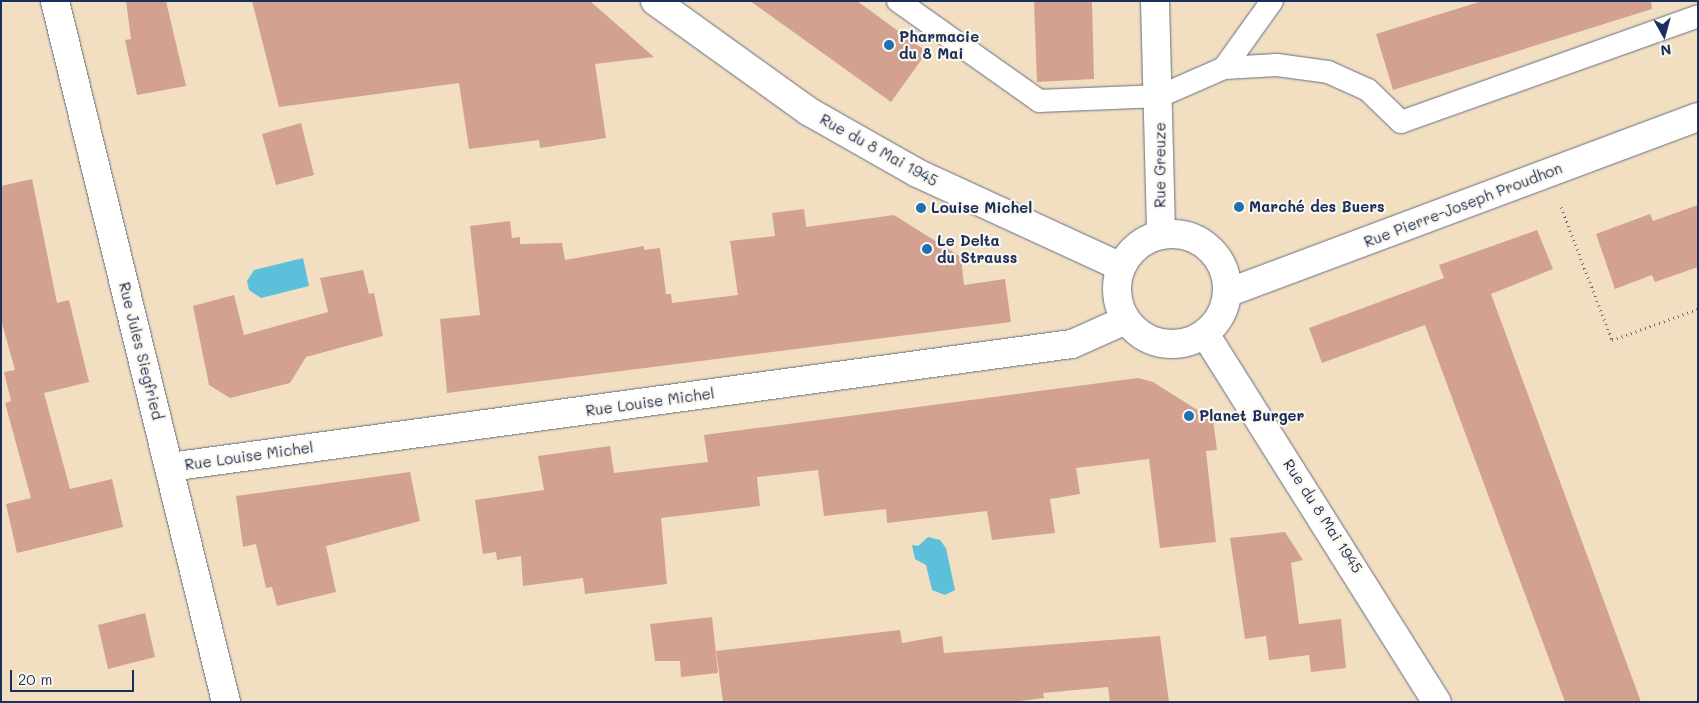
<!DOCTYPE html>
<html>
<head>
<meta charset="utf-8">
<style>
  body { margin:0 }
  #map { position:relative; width:1699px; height:703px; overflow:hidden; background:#f2dfc1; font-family:Mali,sans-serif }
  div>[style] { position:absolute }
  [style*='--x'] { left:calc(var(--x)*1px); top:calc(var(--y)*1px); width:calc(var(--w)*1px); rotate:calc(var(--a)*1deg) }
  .water>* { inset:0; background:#5dc0db }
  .building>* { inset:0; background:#d3a190 }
  .path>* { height:3px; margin-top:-1.5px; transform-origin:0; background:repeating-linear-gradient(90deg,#666d81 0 1px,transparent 0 5px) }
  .roads { filter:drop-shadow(0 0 1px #666d81) drop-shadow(0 0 1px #666d81) }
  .service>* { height:22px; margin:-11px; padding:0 11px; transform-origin:11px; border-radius:11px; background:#fff }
  .minor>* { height:28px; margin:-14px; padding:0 14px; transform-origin:14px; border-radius:14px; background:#fff }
  .tertiary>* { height:28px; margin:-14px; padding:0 14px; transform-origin:14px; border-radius:14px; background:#fff }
  .tertiary>.ring { margin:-14px; padding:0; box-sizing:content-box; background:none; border:28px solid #fff; border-radius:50% }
  .dots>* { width:14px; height:14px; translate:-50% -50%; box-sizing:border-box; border:2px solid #fbf7ec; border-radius:50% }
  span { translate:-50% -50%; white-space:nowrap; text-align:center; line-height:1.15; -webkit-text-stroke:4.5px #fbf7ec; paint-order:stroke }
  .poi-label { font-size:15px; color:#1b2f5e; font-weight:700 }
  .left { translate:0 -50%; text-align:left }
  .street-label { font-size:15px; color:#1b2f5e }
  .frame { position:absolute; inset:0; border:2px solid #1b2f5e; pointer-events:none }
  .north { position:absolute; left:1639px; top:10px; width:50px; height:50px; -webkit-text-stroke:4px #fbf7ec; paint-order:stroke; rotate:173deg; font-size:14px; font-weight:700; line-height:20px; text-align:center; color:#1b2f5e }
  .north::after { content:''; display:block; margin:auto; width:18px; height:22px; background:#1b2f5e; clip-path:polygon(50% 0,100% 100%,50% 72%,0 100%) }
  .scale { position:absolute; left:10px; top:670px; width:124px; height:22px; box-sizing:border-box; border:2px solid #1b2f5e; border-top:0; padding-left:6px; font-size:15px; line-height:18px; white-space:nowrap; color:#1b2f5e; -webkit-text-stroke:4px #fbf7ec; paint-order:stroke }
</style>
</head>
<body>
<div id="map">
  <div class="water">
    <div style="clip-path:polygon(303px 258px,309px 286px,261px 298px,249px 290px,247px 281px,254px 270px)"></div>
    <div style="clip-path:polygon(928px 537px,940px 540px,946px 548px,955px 590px,945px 595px,932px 590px,926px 565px,915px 559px,912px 545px,918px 546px)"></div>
  </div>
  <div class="building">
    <div style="clip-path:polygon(126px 1px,166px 1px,186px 86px,137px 95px,125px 40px,131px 39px)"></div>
    <div style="clip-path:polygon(252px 1px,590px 1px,654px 57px,595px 64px,606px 138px,540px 148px,539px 140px,469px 149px,459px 83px,279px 107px)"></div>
    <div style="clip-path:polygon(750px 1px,857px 1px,927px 52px,891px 102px)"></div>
    <div style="clip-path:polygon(1034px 1px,1092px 1px,1094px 79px,1037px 82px)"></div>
    <div style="clip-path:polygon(1482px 1px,1651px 1px,1652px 9px,1393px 90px,1376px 34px)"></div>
    <div style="clip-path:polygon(301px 123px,314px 175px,276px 185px,262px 134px)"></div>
    <div style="clip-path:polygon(32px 179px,57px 303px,69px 300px,89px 382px,44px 393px,70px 489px,112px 479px,123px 527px,17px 553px,6px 504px,31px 498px,5px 403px,11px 401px,4px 372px,15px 370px,1px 320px,1px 186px)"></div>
    <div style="clip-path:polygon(1698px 205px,1698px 267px,1655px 282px,1652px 275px,1615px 289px,1596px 234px,1650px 214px,1653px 221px)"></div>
    <div style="clip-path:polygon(804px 209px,806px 227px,894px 215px,961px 257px,964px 285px,1005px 279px,1011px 322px,447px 393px,440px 319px,480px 315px,470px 226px,510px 221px,512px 238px,520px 237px,520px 244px,562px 243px,565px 260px,644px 246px,644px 250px,660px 248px,666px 294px,671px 294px,672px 303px,738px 295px,730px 241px,775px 236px,772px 213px)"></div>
    <div style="clip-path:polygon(1537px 230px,1553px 269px,1491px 294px,1641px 702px,1565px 702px,1425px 325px,1322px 363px,1309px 328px,1444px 278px,1439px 265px)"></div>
    <div style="clip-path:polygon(363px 270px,369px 294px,374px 293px,383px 336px,306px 357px,290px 383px,230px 398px,209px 385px,193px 306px,234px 295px,244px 335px,328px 312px,320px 278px)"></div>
    <div style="clip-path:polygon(1138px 378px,1153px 382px,1213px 420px,1217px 450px,1206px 451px,1216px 542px,1160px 548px,1149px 459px,1076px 468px,1080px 494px,1050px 499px,1055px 533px,992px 540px,987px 511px,887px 523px,886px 509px,824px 516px,818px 470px,757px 477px,760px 506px,661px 518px,667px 584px,585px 594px,583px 578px,523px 586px,521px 556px,497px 560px,496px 552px,483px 554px,475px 500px,544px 490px,538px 456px,610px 446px,614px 473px,708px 462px,704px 435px)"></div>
    <div style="clip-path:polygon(410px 472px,420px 521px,326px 546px,336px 592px,277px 606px,272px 587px,266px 588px,256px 544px,243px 547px,236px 496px)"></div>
    <div style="clip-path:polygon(1285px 532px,1303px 560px,1291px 563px,1299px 624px,1341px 619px,1346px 668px,1311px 672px,1309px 655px,1269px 660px,1266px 636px,1245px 639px,1230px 538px)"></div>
    <div style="clip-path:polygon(145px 613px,155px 657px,108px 669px,98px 625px)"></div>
    <div style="clip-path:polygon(712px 617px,718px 673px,681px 677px,680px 661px,655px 661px,650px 624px)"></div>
    <div style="clip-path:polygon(900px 630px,902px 643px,942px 636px,944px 653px,1160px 636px,1169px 702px,1110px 702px,1108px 687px,1043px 693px,1044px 698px,1012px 702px,723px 702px,716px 651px)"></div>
  </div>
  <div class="path">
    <div style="--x:1561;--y:207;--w:142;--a:69"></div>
    <div style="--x:1612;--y:340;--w:91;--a:-19.8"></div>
  </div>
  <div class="roads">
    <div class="service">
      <div style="--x:898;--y:1;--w:173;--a:35.3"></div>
      <div style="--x:1039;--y:101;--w:121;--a:-2.4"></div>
      <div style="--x:1160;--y:96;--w:70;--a:-23.6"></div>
      <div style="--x:1224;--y:68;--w:82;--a:-54.4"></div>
      <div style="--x:1224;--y:68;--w:53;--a:-3.2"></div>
      <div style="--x:1277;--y:65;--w:51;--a:7.8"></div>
      <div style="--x:1328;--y:72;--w:44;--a:24.2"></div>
      <div style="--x:1368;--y:90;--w:46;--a:44.1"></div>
      <div style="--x:1401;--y:122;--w:315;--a:-19.6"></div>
    </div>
    <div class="minor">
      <div style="--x:55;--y:1;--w:722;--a:76.29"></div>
      <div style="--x:1155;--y:1;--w:234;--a:88.5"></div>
      <div style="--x:1227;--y:293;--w:503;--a:-20.49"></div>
      <div style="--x:170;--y:467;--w:910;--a:-7.77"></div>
      <div style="--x:1072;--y:344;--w:59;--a:-24"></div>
    </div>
    <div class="tertiary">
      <div style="--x:655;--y:1;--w:188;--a:35.7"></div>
      <div style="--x:808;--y:111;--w:125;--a:29.6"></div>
      <div style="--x:917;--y:173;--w:225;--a:24.7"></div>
      <div class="ring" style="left:1117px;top:234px;width:82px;height:82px"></div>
      <div style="--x:1205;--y:334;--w:435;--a:57.8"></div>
    </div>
  </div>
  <div class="dots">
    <div style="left:889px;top:45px;background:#1f6fb2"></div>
    <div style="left:1239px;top:207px;background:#1f6fb2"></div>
    <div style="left:921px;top:208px;background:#1f6fb2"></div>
    <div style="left:927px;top:249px;background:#1f6fb2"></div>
    <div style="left:1189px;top:416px;background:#1f6fb2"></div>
  </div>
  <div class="poi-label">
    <span class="left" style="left:899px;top:45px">Pharmacie<br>du 8 Mai</span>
    <span class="left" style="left:1249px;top:207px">Marché des Buers</span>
    <span class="left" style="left:931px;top:208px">Louise Michel</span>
    <span class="left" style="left:937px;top:249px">Le Delta<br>du Strauss</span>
    <span class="left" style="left:1199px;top:416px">Planet Burger</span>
  </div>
  <div class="street-label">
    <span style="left:879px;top:150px;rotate:29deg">Rue du 8 Mai 1945</span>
    <span style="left:1160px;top:165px;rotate:-90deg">Rue Greuze</span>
    <span style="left:1463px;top:205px;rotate:-21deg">Rue Pierre-Joseph Proudhon</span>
    <span style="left:141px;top:351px;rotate:76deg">Rue Jules Siegfried</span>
    <span style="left:650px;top:402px;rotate:-8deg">Rue Louise Michel</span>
    <span style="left:249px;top:456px;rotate:-8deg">Rue Louise Michel</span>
    <span style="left:1323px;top:516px;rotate:57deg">Rue du 8 Mai 1945</span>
  </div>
  <div class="frame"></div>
  <div class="north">N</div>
  <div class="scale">20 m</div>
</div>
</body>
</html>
